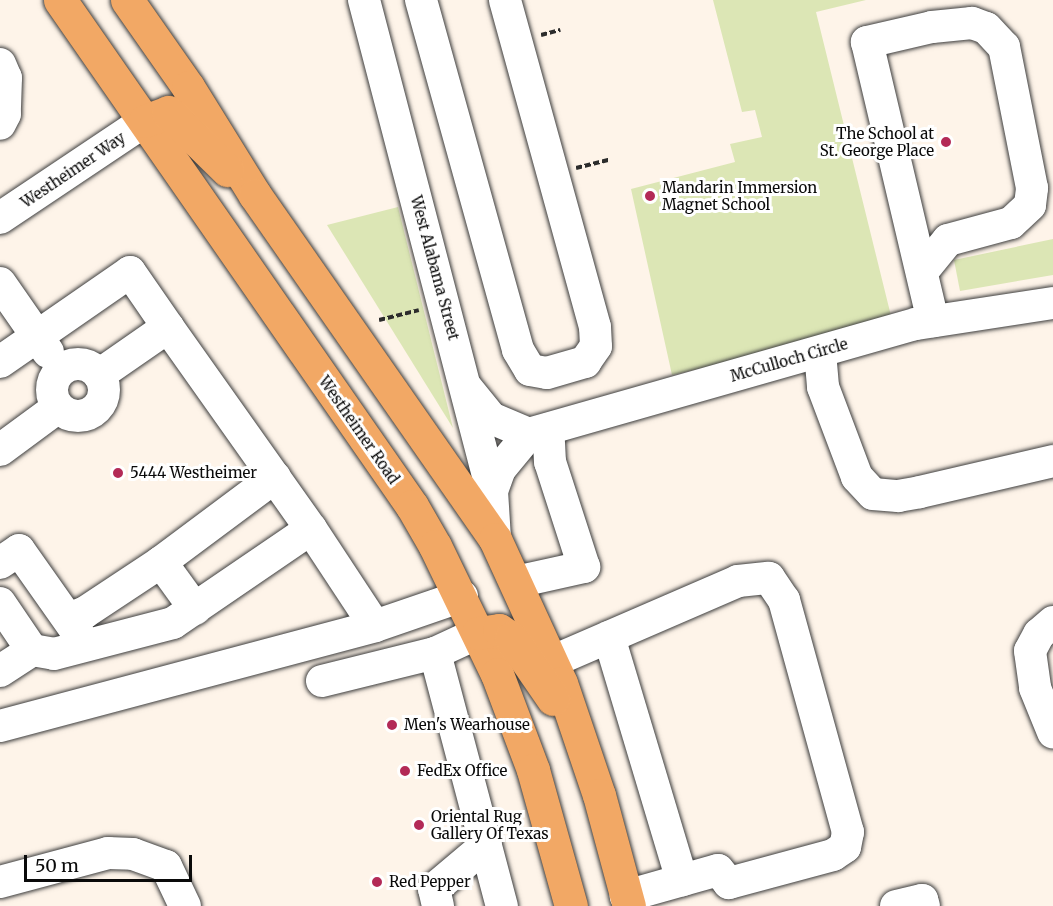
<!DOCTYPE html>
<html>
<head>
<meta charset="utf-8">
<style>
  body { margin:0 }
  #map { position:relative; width:1053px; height:906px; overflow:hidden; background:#fef4e9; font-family:Merriweather,serif }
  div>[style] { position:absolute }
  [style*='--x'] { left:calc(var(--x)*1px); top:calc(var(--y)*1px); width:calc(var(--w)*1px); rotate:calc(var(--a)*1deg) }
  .green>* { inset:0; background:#dce6b5 }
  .path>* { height:4px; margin-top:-2px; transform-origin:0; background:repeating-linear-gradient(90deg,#2c2c2c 0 6px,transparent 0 9px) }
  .roads { filter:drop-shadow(0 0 2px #3d3d3d) drop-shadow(0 0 2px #3d3d3d) }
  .minor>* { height:32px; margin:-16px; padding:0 16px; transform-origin:16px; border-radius:16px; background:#fff }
  .minor>.ring { margin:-16px; padding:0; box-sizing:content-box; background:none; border:32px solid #fff; border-radius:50% }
  .major>* { height:33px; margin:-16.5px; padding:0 16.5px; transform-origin:16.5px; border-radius:16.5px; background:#f2a865 }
  .dots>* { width:16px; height:16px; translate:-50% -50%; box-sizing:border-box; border:3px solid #fff; border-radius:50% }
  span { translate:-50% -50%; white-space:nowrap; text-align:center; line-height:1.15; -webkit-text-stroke:6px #fff; paint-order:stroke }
  .poi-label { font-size:15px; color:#0a0a0a }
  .right { translate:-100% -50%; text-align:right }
  .left { translate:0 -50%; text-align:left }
  .street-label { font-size:15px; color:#0a0a0a }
  .scale { position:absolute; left:24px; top:855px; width:168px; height:27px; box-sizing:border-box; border:3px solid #0a0a0a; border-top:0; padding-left:8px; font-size:18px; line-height:21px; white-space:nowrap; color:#0a0a0a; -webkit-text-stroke:4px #fff; paint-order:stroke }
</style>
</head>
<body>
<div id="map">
  <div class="green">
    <div style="clip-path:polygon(713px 0,866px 0,816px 12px,893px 324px,672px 375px,631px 189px,735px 162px,730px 144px,762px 137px,755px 110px,742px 112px)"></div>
    <div style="clip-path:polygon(398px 207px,453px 428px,327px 225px)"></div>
    <div style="clip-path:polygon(1053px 239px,1053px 275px,960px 291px,954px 260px)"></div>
  </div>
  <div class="path">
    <div style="--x:541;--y:35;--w:20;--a:-15"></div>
    <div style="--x:576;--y:168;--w:34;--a:-14"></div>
    <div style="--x:379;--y:320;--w:41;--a:-14"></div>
  </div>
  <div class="roads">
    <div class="minor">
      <div style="--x:364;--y:0;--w:507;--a:75.39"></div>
      <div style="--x:492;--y:491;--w:48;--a:86.4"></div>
      <div style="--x:421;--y:0;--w:363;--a:74.5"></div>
      <div style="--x:518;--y:350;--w:23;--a:59"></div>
      <div style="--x:530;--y:370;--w:17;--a:10"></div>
      <div style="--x:547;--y:373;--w:40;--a:-16"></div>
      <div style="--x:585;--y:362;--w:19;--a:-55"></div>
      <div style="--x:596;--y:346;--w:19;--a:-93"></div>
      <div style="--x:595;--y:327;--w:339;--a:-105.4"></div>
      <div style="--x:0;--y:64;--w:15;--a:67"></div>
      <div style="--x:6;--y:78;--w:36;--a:92"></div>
      <div style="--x:5;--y:114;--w:11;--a:117"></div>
      <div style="--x:0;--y:218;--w:174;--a:-33.8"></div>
      <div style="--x:922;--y:272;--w:41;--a:-50.9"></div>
      <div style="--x:948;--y:240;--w:65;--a:-15.1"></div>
      <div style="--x:1011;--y:223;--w:26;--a:-43"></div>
      <div style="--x:1030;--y:205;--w:17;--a:-83"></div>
      <div style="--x:1032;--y:188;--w:144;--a:-101.2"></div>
      <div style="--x:1004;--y:47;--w:26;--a:-133"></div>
      <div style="--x:986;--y:28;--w:15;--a:-160"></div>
      <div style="--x:972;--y:23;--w:40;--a:174.3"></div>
      <div style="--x:932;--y:27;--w:67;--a:167"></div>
      <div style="--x:867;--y:42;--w:287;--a:76.7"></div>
      <div style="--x:0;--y:283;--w:84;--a:55.2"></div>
      <div style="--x:820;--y:352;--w:35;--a:85"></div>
      <div style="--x:823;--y:387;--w:96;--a:69.3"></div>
      <div style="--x:857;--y:477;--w:23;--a:47"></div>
      <div style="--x:873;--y:494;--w:25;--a:5"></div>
      <div style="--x:898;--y:496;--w:22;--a:-10"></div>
      <div style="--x:920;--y:492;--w:137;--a:-13.1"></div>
      <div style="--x:0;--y:362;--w:158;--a:-34.7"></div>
      <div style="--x:130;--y:272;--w:67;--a:55.4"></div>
      <div class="ring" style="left:52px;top:364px;width:20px;height:20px"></div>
      <div style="--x:466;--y:387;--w:40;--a:51"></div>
      <div style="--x:491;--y:418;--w:41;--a:22.8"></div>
      <div style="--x:529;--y:434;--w:402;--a:-15.9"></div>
      <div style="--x:916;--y:324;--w:139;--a:-8.7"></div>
      <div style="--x:0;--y:450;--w:71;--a:-36.4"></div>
      <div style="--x:492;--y:491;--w:23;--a:-70"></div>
      <div style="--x:500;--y:469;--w:45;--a:-50.4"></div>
      <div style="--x:311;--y:529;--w:116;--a:56.6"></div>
      <div style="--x:161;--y:562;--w:58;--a:54.1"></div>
      <div style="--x:0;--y:563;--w:23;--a:-34"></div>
      <div style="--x:19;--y:550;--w:104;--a:54.8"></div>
      <div style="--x:516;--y:582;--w:70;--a:-12.4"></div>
      <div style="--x:584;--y:567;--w:110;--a:-107.9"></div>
      <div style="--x:550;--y:462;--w:33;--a:-93"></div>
      <div style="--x:0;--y:603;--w:57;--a:55.8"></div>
      <div style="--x:70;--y:618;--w:15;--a:-20"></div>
      <div style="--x:84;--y:613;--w:92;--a:-33.5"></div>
      <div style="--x:161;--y:562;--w:142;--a:-36.7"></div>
      <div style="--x:1053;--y:622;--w:18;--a:139"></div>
      <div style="--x:1039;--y:634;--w:19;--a:118"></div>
      <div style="--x:1030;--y:651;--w:37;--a:82"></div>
      <div style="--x:1035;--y:688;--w:48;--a:67.8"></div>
      <div style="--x:609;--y:637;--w:254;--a:73.3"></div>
      <div style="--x:435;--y:653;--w:262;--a:75.2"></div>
      <div style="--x:551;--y:662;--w:204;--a:-23.4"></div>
      <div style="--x:738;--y:581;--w:31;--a:-6"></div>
      <div style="--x:769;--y:578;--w:27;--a:56"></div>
      <div style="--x:784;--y:600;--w:241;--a:74.6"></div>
      <div style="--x:848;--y:832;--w:15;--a:101"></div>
      <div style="--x:845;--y:847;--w:14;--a:146"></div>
      <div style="--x:833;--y:855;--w:108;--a:164.9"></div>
      <div style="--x:729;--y:883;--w:17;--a:-130"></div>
      <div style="--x:718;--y:870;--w:96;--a:164.2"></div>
      <div style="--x:0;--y:671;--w:38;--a:-33"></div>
      <div style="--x:32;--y:650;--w:22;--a:10"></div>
      <div style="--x:54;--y:654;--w:123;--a:-14.6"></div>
      <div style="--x:173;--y:623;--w:167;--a:-34.3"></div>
      <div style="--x:311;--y:529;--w:247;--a:-125.3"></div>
      <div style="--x:168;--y:327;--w:84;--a:145.2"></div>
      <div style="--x:322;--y:681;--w:116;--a:-13.9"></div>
      <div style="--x:435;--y:653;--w:47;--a:-24.9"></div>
      <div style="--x:0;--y:726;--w:388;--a:-14.9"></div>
      <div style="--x:375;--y:626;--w:92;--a:-19"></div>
      <div style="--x:0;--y:882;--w:112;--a:-15"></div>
      <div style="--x:108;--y:853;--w:25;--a:2"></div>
      <div style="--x:133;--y:854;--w:35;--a:20"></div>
      <div style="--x:166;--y:866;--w:44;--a:64.6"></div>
      <div style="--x:438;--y:906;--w:17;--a:-103"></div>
      <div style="--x:434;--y:889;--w:68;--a:-40.2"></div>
      <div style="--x:896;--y:906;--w:27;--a:-13"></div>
      <div style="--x:922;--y:900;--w:6;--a:72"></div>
    </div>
    <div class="major">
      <div style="--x:60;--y:0;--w:616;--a:55.18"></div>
      <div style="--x:412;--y:506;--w:46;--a:60.1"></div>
      <div style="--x:435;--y:546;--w:142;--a:64.2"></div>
      <div style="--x:497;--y:674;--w:103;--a:69.4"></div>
      <div style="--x:533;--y:770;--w:141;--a:74.4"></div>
      <div style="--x:127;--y:0;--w:106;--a:55"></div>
      <div style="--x:188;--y:87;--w:127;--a:58.2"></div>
      <div style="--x:255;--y:195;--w:419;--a:55.1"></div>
      <div style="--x:495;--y:539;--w:158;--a:65.4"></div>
      <div style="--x:561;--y:683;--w:118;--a:71.3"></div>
      <div style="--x:599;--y:795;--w:115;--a:74.9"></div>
      <div style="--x:145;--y:121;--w:25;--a:-21"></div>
      <div style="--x:168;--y:112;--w:83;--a:44.5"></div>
      <div style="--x:478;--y:633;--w:21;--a:-8"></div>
      <div style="--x:499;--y:630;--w:14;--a:34"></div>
      <div style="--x:511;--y:638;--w:74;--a:55.5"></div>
    </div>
  </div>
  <div class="dots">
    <div style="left:946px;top:142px;background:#b32a57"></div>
    <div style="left:650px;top:196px;background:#b32a57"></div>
    <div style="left:118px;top:473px;background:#b32a57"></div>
    <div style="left:392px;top:725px;background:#b32a57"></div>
    <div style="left:405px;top:771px;background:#b32a57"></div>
    <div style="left:419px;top:825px;background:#b32a57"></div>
    <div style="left:377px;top:882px;background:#b32a57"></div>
  </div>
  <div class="poi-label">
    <span class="right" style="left:934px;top:142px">The School at<br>St. George Place</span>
    <span class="left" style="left:662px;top:196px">Mandarin Immersion<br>Magnet School</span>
    <span class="left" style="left:130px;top:473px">5444 Westheimer</span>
    <span class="left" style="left:404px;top:725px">Men's Wearhouse</span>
    <span class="left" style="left:417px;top:771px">FedEx Office</span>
    <span class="left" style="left:431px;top:825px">Oriental Rug<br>Gallery Of Texas</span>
    <span class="left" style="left:389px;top:882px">Red Pepper</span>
  </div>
  <div class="street-label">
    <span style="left:73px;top:170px;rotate:-34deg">Westheimer Way</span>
    <span style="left:435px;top:268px;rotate:75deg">West Alabama Street</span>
    <span style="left:789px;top:360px;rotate:-16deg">McCulloch Circle</span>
    <span style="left:359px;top:430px;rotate:55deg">Westheimer Road</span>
  </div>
  <div class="scale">50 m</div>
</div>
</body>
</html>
